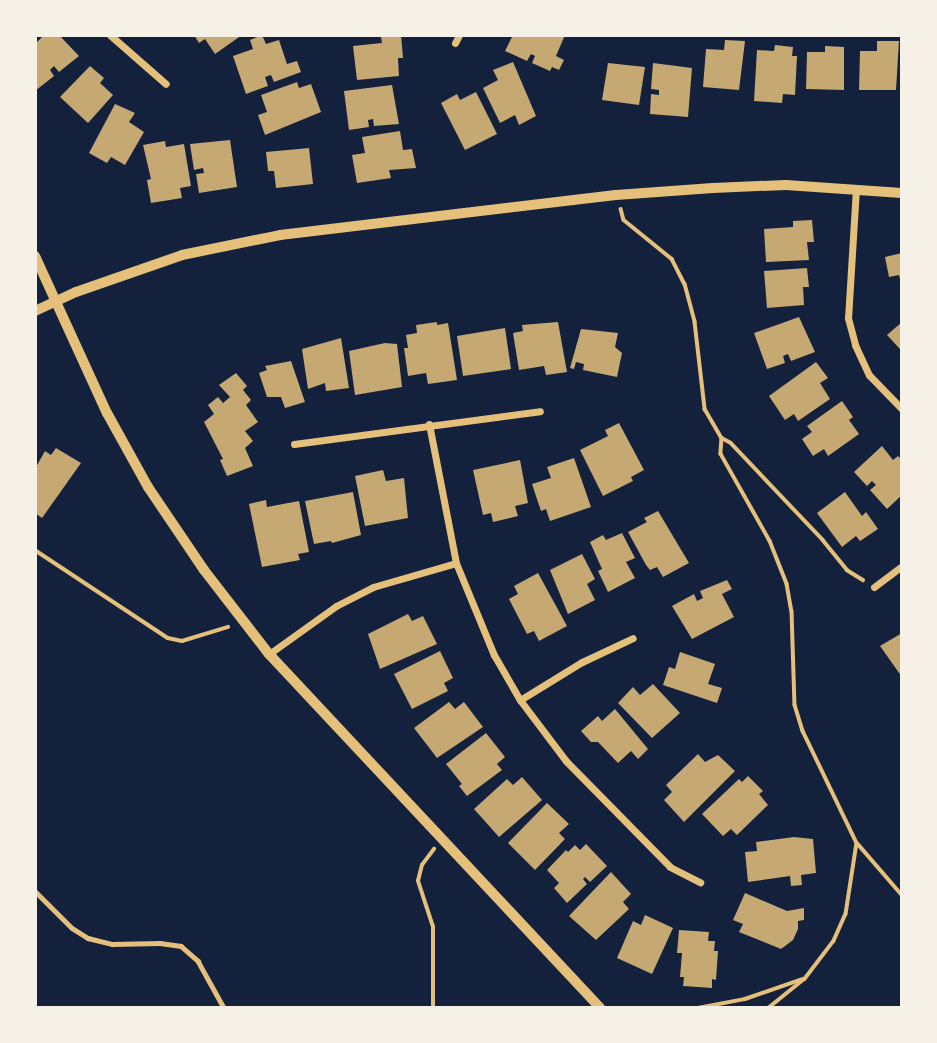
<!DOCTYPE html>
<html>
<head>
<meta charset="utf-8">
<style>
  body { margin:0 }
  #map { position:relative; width:937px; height:1043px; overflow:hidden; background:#14213d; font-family:"Open Sans",sans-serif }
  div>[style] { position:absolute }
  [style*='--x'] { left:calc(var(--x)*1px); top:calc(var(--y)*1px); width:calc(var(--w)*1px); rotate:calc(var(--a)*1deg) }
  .building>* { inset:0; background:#c6a872 }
  .path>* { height:3.5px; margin:-1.75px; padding:0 1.75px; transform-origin:1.75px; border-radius:1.75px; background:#e5c07b }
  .service>* { height:4.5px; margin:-2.25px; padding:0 2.25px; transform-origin:2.25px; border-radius:2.25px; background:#e5c07b }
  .minor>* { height:7px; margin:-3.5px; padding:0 3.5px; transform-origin:3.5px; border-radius:3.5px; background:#e5c07b }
  .tertiary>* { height:10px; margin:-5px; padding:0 5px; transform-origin:5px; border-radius:5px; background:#e5c07b }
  span { translate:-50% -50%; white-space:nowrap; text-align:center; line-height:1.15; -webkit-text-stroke:7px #f6f1e7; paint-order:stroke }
  .frame { position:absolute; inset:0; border:37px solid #f6f1e7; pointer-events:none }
</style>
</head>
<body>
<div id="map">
  <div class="building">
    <div style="clip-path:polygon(44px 35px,59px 35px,79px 56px,59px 72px,54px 66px,50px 70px,54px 76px,35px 91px,35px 44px)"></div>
    <div style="clip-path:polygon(194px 35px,242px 35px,215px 54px,205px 39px,199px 43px)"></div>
    <div style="clip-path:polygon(262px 35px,266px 44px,279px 40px,287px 64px,297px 61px,301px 72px,274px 82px,271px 75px,265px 77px,268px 86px,246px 94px,233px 56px,253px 49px,250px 40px)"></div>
    <div style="clip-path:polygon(401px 35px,403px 58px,398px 58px,399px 76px,357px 80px,353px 46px,382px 43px,381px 37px)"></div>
    <div style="clip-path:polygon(513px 35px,565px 35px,556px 56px,564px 60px,559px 70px,552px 67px,550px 71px,532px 63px,535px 56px,531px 54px,527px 61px,505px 51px)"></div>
    <div style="clip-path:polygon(725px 40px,745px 41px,739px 90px,703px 87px,706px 49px,724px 50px)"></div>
    <div style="clip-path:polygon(877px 41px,899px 41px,896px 90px,859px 90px,860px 51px,877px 51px)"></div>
    <div style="clip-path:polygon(775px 45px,793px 47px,792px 56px,797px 56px,795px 95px,783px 94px,782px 103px,754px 101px,757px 50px,774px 51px)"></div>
    <div style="clip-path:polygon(825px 46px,844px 47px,844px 90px,806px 89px,807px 52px,825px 52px)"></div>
    <div style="clip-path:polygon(513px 62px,536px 116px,519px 125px,515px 115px,500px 123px,483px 88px,498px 80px,493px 70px)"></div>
    <div style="clip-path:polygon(608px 63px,645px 67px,639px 105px,602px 100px)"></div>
    <div style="clip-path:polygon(653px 63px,692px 68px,688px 117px,650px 114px,651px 94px,659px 95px,659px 90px,651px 89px)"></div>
    <div style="clip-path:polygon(90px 66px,104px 78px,100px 83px,113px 95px,88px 123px,60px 97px)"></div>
    <div style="clip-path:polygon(297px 82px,299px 88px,311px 84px,321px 112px,265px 135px,258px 115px,267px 112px,261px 95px)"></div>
    <div style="clip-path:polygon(392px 85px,399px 124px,374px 126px,373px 119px,368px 120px,369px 127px,349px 130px,344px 91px)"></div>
    <div style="clip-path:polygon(476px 92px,497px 134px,465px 150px,441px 103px,457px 94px,460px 100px)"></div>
    <div style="clip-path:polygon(115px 104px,135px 113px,129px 122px,144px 132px,125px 165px,111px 157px,107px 163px,89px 153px)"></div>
    <div style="clip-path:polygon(400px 131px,403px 150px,412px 149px,416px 168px,389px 170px,391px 178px,357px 183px,352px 155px,365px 153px,362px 137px)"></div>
    <div style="clip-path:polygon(230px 140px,237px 187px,199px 193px,196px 174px,204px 173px,203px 168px,194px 170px,190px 144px)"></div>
    <div style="clip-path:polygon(165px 141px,166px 147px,184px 144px,191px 186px,180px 188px,182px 198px,151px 203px,147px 180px,151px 179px,143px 145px)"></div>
    <div style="clip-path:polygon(309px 148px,313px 184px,276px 188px,274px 171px,268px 171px,266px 152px)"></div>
    <div style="clip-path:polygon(812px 220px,814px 242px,807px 242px,809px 260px,766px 262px,764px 229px,793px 227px,793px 221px)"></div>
    <div style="clip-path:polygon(902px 253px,902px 283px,901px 283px,899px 275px,889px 277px,885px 257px)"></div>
    <div style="clip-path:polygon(807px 268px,809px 287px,803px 287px,804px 305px,767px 308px,764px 271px)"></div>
    <div style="clip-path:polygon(799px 317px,815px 352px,791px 361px,788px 354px,783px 356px,785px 363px,767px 369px,754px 333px)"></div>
    <div style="clip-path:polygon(437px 322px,437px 325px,448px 323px,457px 380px,428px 384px,426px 373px,408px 376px,404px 348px,408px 348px,406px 335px,417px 333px,416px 325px)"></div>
    <div style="clip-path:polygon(558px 322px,567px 372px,546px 375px,544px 366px,519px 370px,513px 333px,523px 331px,522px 325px)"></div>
    <div style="clip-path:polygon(902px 322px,902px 347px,900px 349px,887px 335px)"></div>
    <div style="clip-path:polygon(505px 328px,511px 369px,463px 376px,457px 336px)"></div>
    <div style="clip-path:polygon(581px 329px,618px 333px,615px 347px,622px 353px,617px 377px,583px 370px,584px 364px,576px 362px,574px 369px,570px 368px)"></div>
    <div style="clip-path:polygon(341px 338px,349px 388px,326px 391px,325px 383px,308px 389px,302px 349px)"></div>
    <div style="clip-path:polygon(385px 343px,397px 344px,402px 387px,355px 395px,349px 351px)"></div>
    <div style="clip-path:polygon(291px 361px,305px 402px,285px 408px,281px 397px,267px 397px,259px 373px,267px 370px,265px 366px)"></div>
    <div style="clip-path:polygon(816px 362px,828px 378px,820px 383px,830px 399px,798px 421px,794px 414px,785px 420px,769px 396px)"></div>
    <div style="clip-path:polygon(236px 373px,247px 386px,243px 390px,251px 400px,246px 405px,258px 422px,245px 431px,253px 441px,245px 448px,253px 466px,227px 476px,220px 460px,223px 459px,204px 422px,214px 414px,208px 405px,218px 397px,223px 403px,230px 397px,219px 385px)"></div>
    <div style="clip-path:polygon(842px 401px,853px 417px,849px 420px,859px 434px,828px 456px,824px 449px,813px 456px,802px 439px,812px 432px,807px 426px)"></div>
    <div style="clip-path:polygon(619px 423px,644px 470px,631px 477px,633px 481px,603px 496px,580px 450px,608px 436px,605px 430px)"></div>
    <div style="clip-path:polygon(882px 446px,893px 460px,898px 456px,902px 460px,902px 495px,887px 509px,870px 490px,876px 485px,872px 481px,867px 486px,854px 472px)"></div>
    <div style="clip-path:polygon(56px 448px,81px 463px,42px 518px,35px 513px,36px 467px,45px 451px,51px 455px)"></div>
    <div style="clip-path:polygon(574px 458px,591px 507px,550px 521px,546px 509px,541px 511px,532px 484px,551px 478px,547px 467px)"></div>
    <div style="clip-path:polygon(520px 460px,528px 503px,515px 506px,518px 516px,493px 522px,491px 513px,483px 515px,473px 470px)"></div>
    <div style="clip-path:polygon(383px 470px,386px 481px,404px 478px,408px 518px,365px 526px,355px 476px)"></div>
    <div style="clip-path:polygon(353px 492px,361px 535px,332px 543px,331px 541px,314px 544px,305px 501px)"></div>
    <div style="clip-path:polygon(845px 492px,862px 516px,866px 512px,878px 529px,860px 541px,856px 536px,842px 547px,817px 513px)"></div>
    <div style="clip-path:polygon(266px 500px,267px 507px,299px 501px,309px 552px,298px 554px,300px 560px,262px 567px,249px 504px)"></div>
    <div style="clip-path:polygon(658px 511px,689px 563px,663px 577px,657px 567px,650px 570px,646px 565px,628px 532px,647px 522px,644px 518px)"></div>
    <div style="clip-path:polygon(622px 533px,635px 558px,626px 562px,635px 578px,608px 592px,598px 571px,602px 569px,590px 542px,603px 535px,606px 540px)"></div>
    <div style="clip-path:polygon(582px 554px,595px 579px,587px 584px,595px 600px,568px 614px,550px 570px)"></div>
    <div style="clip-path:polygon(538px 573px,567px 626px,539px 641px,534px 631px,527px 634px,509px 599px,518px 594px,514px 586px)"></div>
    <div style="clip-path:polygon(727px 580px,732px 589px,722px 594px,734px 617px,692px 639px,672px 606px,694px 594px,697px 601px,703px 598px,700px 591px)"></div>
    <div style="clip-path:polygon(408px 614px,412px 621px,423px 616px,437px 644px,380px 669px,368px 634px)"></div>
    <div style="clip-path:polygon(902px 633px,902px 677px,880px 646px)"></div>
    <div style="clip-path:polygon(440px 651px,453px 678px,444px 683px,448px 691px,412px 709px,394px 674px)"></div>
    <div style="clip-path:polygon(680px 652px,715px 664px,708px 684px,722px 688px,717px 703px,663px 685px,669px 667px,675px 669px)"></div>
    <div style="clip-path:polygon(653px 684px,680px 713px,652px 738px,618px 703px,633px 687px,640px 695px)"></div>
    <div style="clip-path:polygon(449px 702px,455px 709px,464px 702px,483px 727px,437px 758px,414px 728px)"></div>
    <div style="clip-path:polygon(615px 709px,648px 749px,638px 759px,631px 751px,618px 763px,598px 742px,591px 742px,581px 731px,598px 716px,602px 721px)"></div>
    <div style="clip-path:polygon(486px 733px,505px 757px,497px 764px,502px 770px,467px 796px,459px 786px,462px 784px,446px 764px)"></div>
    <div style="clip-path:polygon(698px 754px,705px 762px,718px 755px,735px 771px,684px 822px,664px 800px,672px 792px,666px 785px)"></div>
    <div style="clip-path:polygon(748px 776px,763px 791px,759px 794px,768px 805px,737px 835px,731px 829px,723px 836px,702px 814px,739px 779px,742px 782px)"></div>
    <div style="clip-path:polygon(522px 777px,542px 800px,499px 837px,474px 809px,507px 779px,513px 785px)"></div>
    <div style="clip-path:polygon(547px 803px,569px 824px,559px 833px,565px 839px,535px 870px,508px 843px)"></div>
    <div style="clip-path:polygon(794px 837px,813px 839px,816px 873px,801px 875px,802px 885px,791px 886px,790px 876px,748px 882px,745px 852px,757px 851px,756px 842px)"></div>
    <div style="clip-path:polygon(586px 844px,607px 866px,590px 882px,585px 877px,583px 879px,587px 884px,567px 903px,554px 888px,559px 883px,547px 870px,566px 850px,568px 852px,575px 845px,580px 850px)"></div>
    <div style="clip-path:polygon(611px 872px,631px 894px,623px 902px,629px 909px,596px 940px,569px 916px)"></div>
    <div style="clip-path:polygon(745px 893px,787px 911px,804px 908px,804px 920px,798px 921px,798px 929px,793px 940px,781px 949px,739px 932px,743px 924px,733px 920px)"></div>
    <div style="clip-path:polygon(645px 915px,673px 928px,652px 974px,617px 958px,633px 921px,641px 925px)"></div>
    <div style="clip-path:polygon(679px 930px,709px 932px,708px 941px,715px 941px,714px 951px,718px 951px,716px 980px,712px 979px,712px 988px,683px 986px,684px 977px,680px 977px,682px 953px,677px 953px)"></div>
  </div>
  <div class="path">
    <div style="--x:621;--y:209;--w:11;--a:75"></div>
    <div style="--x:624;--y:220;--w:62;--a:39.1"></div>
    <div style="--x:672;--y:259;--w:28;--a:63"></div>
    <div style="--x:685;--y:284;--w:39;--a:75"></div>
    <div style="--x:695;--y:322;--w:88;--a:83.4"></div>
    <div style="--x:705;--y:409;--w:34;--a:60"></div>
    <div style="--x:722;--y:438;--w:16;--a:94"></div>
    <div style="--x:721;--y:454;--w:100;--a:60.6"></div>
    <div style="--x:770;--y:541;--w:46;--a:68.4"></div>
    <div style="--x:787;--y:584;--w:27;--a:80"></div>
    <div style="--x:792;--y:611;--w:94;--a:88.2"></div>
    <div style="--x:795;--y:705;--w:27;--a:73"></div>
    <div style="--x:803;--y:731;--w:124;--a:64.3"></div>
    <div style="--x:857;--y:843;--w:72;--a:98.8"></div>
    <div style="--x:846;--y:914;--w:30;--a:114"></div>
    <div style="--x:834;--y:941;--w:48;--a:127.3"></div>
    <div style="--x:805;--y:979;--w:46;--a:141.1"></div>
    <div style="--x:722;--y:438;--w:10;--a:29"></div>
    <div style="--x:731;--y:443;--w:134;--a:46.5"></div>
    <div style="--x:823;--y:540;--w:38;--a:51"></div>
    <div style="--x:847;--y:570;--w:19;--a:32"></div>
    <div style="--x:35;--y:550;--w:159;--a:33.5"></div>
    <div style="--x:168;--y:638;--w:14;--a:12"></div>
    <div style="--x:182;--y:641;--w:48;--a:-16.9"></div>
    <div style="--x:858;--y:844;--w:67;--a:49.2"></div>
    <div style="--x:433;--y:1008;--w:81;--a:-90"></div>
    <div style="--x:433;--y:927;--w:48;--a:-108.1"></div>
    <div style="--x:418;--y:881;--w:16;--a:-76"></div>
    <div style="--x:422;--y:865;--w:20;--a:-53"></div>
    <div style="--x:698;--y:1008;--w:48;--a:-10.8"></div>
    <div style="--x:745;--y:999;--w:61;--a:-19"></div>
  </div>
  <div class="service">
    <div style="--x:35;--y:891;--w:52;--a:45"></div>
    <div style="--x:72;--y:928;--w:19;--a:32"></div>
    <div style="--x:88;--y:938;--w:25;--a:14"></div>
    <div style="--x:112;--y:944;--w:48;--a:-1.2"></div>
    <div style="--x:160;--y:943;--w:21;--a:8"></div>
    <div style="--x:181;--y:946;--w:23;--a:41"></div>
    <div style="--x:198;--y:961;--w:54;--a:61"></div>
  </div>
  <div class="minor">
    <div style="--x:110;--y:35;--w:74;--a:41.2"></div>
    <div style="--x:455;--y:43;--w:9;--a:-63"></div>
    <div style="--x:856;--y:188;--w:130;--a:93.5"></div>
    <div style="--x:848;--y:318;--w:28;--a:75"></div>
    <div style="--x:855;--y:345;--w:33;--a:65"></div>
    <div style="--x:869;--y:375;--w:47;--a:45.9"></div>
    <div style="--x:429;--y:424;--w:142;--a:79"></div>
    <div style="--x:456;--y:563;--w:100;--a:67.6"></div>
    <div style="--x:494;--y:655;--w:52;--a:60"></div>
    <div style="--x:520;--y:700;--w:76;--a:53"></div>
    <div style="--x:566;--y:761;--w:148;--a:45.5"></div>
    <div style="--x:670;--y:867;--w:34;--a:27"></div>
    <div style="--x:294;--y:444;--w:248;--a:-7.6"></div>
    <div style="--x:874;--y:587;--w:35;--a:-37"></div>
    <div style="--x:269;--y:654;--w:82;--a:-35.6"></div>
    <div style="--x:336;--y:606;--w:42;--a:-27.2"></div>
    <div style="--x:373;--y:587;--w:86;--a:-16.1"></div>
    <div style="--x:520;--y:700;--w:73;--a:-31.5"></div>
    <div style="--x:582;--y:662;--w:56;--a:-25.2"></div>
  </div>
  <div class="tertiary">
    <div style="--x:35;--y:256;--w:173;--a:65.4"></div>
    <div style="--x:107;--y:413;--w:85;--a:61"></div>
    <div style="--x:148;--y:487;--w:100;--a:56"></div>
    <div style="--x:204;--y:570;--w:106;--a:52.3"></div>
    <div style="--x:269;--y:654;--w:485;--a:46.9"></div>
    <div style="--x:35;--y:311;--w:45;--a:-24.9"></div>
    <div style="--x:76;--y:292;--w:112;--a:-19.2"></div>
    <div style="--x:182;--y:255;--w:100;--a:-11.5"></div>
    <div style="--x:280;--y:235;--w:338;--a:-6.8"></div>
    <div style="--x:616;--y:195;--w:97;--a:-4.1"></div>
    <div style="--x:713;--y:188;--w:73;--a:-2.4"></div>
    <div style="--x:786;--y:185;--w:116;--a:3.9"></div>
  </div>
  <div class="frame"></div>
</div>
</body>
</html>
